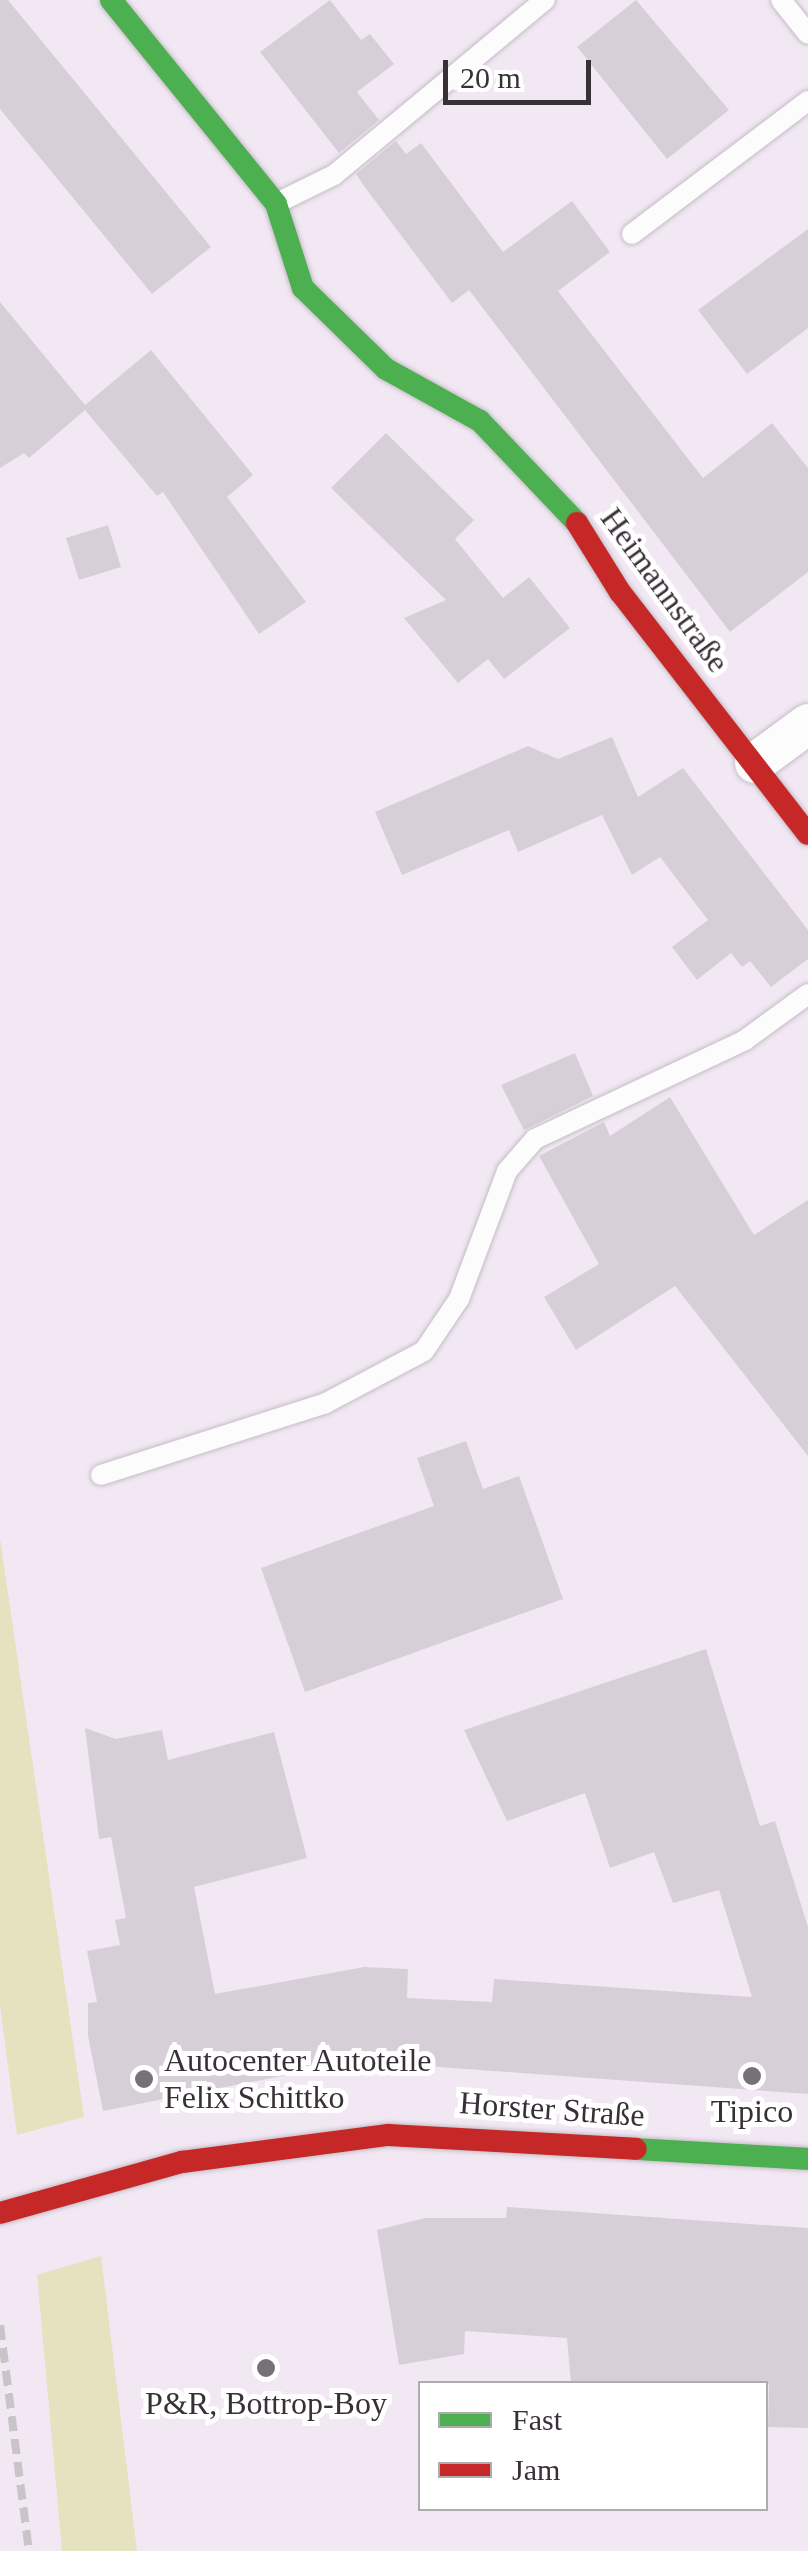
<!DOCTYPE html>
<html>
<head>
<meta charset="utf-8">
<style>
  body { margin:0 }
  #map { position:relative; width:808px; height:2551px; overflow:hidden; background:#f2e8f4; font-family:Georgia,serif }
  div>[style] { position:absolute }
  [style*='--x'] { left:calc(var(--x)*1px); top:calc(var(--y)*1px); width:calc(var(--w)*1px); rotate:calc(var(--a)*1deg) }
  .green>* { inset:0; background:#e4e2bf }
  .building>* { inset:0; background:#d7cfd8 }
  .roads { filter:drop-shadow(0 0 2px #c4bdc5) drop-shadow(0 0 2px #c4bdc5) }
  .lane>* { height:20px; margin:-10px; padding:0 10px; transform-origin:10px; border-radius:10px; background:#fdfcfd }
  .street>* { height:40px; margin:-20px; padding:0 20px; transform-origin:20px; border-radius:20px; background:#fdfcfd }
  .fast>* { height:22px; margin:-11px; padding:0 11px; transform-origin:11px; border-radius:11px; background:#4caf50 }
  .jam>* { height:22px; margin:-11px; padding:0 11px; transform-origin:11px; border-radius:11px; background:#c62828 }
  .rail>* { height:8px; margin-top:-4px; transform-origin:0; background:repeating-linear-gradient(90deg,#c8c4c8 0 15px,transparent 0 23px) }
  .dots>* { width:28px; height:28px; translate:-50% -50%; box-sizing:border-box; border:5px solid #fff; border-radius:50% }
  span { translate:-50% -50%; white-space:nowrap; text-align:center; line-height:1.15; -webkit-text-stroke:10px #fff; paint-order:stroke }
  .street-label { font-size:32px; color:#373037 }
  .poi-label { font-size:32px; color:#373037 }
  .left { translate:0 -50%; text-align:left }
  .legend { position:absolute; left:418px; top:2381px; width:350px; height:130px; box-sizing:border-box; background:#fff; border:2px solid #afacaf; margin:0; padding:12px 18px; list-style:none; font-size:30px; color:#373037 }
  .legend li { display:flex; align-items:center; gap:20px; height:50px }
  .legend b { width:50px; border:2px solid #afacaf }
  .scale { position:absolute; left:443px; top:60px; width:148px; height:45px; box-sizing:border-box; border:5px solid #373037; border-top:0; padding-left:12px; font-size:30px; line-height:35px; white-space:nowrap; color:#373037; -webkit-text-stroke:8px #fff; paint-order:stroke }
</style>
</head>
<body>
<div id="map">
  <div class="green">
    <div style="clip-path:polygon(0 1538px,84px 2117px,17px 2135px,0 2006px)"></div>
    <div style="clip-path:polygon(101px 2256px,137px 2551px,62px 2551px,37px 2275px)"></div>
  </div>
  <div class="building">
    <div style="clip-path:polygon(0 0,8px 0,211px 247px,152px 294px,0 109px)"></div>
    <div style="clip-path:polygon(330px 0,361px 40px,370px 34px,394px 64px,357px 92px,379px 120px,339px 153px,260px 52px)"></div>
    <div style="clip-path:polygon(636px 0,729px 110px,667px 159px,577px 47px)"></div>
    <div style="clip-path:polygon(396px 141px,406px 154px,421px 143px,503px 252px,572px 201px,610px 252px,558px 291px,703px 478px,772px 423px,808px 468px,808px 572px,730px 632px,469px 290px,452px 303px,364px 186px,356px 174px)"></div>
    <div style="clip-path:polygon(808px 229px,808px 328px,747px 374px,698px 310px)"></div>
    <div style="clip-path:polygon(0 302px,85px 405px,151px 350px,253px 475px,227px 497px,306px 602px,259px 634px,163px 492px,157px 496px,85px 410px,29px 458px,24px 453px,0 468px)"></div>
    <div style="clip-path:polygon(386px 433px,474px 520px,455px 539px,503px 598px,529px 577px,570px 628px,504px 679px,488px 659px,458px 683px,404px 618px,446px 600px,331px 488px)"></div>
    <div style="clip-path:polygon(108px 525px,121px 567px,79px 580px,66px 538px)"></div>
    <div style="clip-path:polygon(612px 737px,638px 797px,683px 768px,808px 930px,808px 959px,771px 987px,750px 961px,742px 967px,731px 953px,697px 980px,672px 947px,708px 920px,660px 857px,632px 875px,602px 815px,518px 852px,509px 830px,402px 875px,375px 812px,528px 746px,558px 759px)"></div>
    <div style="clip-path:polygon(575px 1053px,593px 1096px,524px 1130px,501px 1085px)"></div>
    <div style="clip-path:polygon(670px 1097px,754px 1235px,808px 1200px,808px 1456px,675px 1286px,576px 1350px,544px 1297px,599px 1264px,539px 1156px,604px 1122px,610px 1136px)"></div>
    <div style="clip-path:polygon(466px 1441px,483px 1489px,519px 1476px,563px 1599px,305px 1692px,261px 1568px,434px 1506px,417px 1458px)"></div>
    <div style="clip-path:polygon(706px 1649px,760px 1826px,775px 1821px,808px 1927px,808px 2094px,358px 2061px,103px 2111px,88px 2036px,88px 2003px,97px 2002px,87px 1951px,120px 1945px,115px 1920px,126px 1918px,111px 1837px,99px 1839px,85px 1728px,116px 1739px,162px 1730px,168px 1760px,274px 1732px,307px 1858px,194px 1887px,215px 1994px,364px 1967px,408px 1969px,407px 1998px,492px 2002px,494px 1979px,752px 1997px,719px 1890px,673px 1903px,654px 1852px,610px 1868px,585px 1793px,507px 1821px,464px 1730px)"></div>
    <div style="clip-path:polygon(507px 2207px,808px 2228px,808px 2428px,768px 2427px,769px 2384px,571px 2384px,567px 2338px,465px 2331px,464px 2354px,399px 2365px,377px 2230px,425px 2218px,506px 2218px)"></div>
  </div>
  <div class="roads">
    <div class="lane">
      <div style="--x:781;--y:0;--w:43;--a:51.5"></div>
      <div style="--x:277;--y:203;--w:64;--a:-26.2"></div>
      <div style="--x:334;--y:175;--w:274;--a:-39.7"></div>
      <div style="--x:632;--y:234;--w:221;--a:-37.1"></div>
      <div style="--x:101;--y:1475;--w:234;--a:-17.7"></div>
      <div style="--x:324;--y:1404;--w:113;--a:-27.9"></div>
      <div style="--x:424;--y:1351;--w:63;--a:-56.1"></div>
      <div style="--x:459;--y:1299;--w:137;--a:-69.4"></div>
      <div style="--x:507;--y:1171;--w:43;--a:-48.8"></div>
      <div style="--x:535;--y:1139;--w:232;--a:-25.2"></div>
      <div style="--x:745;--y:1040;--w:78;--a:-36.1"></div>
    </div>
    <div class="street">
      <div style="--x:755;--y:763;--w:66;--a:-36.3"></div>
    </div>
    <div class="fast">
      <div style="--x:111;--y:0;--w:262;--a:51"></div>
      <div style="--x:276;--y:204;--w:88;--a:72.2"></div>
      <div style="--x:303;--y:288;--w:116;--a:44.3"></div>
      <div style="--x:386;--y:369;--w:107;--a:29"></div>
      <div style="--x:480;--y:421;--w:141;--a:46.4"></div>
      <div style="--x:636;--y:2149;--w:172;--a:3.3"></div>
    </div>
    <div class="jam">
      <div style="--x:577;--y:523;--w:81;--a:58.1"></div>
      <div style="--x:620;--y:592;--w:306;--a:52.2"></div>
      <div style="--x:0;--y:2213;--w:189;--a:-15.7"></div>
      <div style="--x:182;--y:2162;--w:208;--a:-7.5"></div>
      <div style="--x:388;--y:2135;--w:248;--a:3.2"></div>
    </div>
  </div>
  <div class="rail">
    <div style="--x:0;--y:2325;--w:228;--a:82.7"></div>
  </div>
  <div class="dots">
    <div style="left:752px;top:2076px;background:#787079"></div>
    <div style="left:144px;top:2079px;background:#787079"></div>
    <div style="left:266px;top:2368px;background:#787079"></div>
  </div>
  <div class="street-label">
    <span style="left:665px;top:590px;rotate:54deg">Heimannstraße</span>
    <span style="left:552px;top:2109px;rotate:4deg">Horster Straße</span>
  </div>
  <div class="poi-label">
    <span class="left" style="left:164px;top:2079px">Autocenter Autoteile<br>Felix Schittko</span>
    <span style="left:752px;top:2111px">Tipico</span>
    <span style="left:266px;top:2403px">P&amp;R, Bottrop-Boy</span>
  </div>
  <ul class="legend">
  <li><b style="height:12px;background:#4caf50"></b>Fast</li>
  <li><b style="height:12px;background:#c62828"></b>Jam</li>
  </ul>
  <div class="scale">20 m</div>
</div>
</body>
</html>
